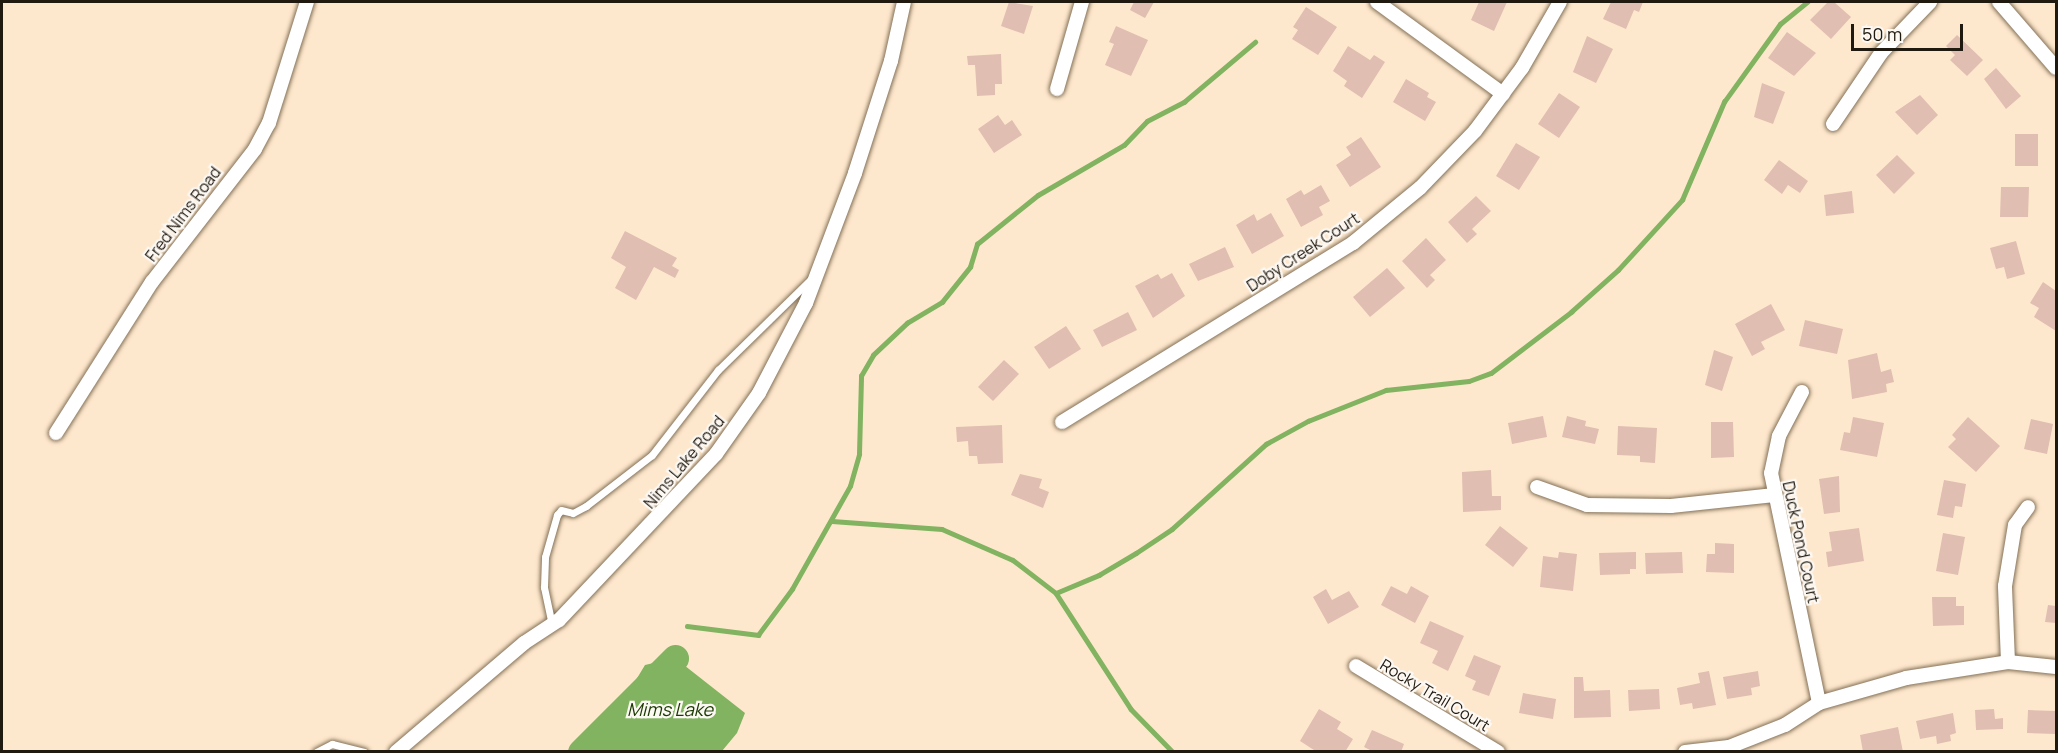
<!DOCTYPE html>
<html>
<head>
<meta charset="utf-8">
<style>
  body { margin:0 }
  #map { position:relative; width:2058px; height:753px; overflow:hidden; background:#fee8cd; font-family:Manrope,sans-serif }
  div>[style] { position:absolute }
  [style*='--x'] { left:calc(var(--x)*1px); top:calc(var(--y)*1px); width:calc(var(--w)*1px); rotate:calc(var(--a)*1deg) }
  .water>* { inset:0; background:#81b360 }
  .stream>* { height:4.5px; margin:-2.25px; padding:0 2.25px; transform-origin:2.25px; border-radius:2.25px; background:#81b360 }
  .river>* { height:27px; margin:-13.5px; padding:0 13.5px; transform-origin:13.5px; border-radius:13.5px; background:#81b360 }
  .building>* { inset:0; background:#e0beb1 }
  .roads { filter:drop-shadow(0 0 2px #837057) drop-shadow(0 0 2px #837057) }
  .lane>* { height:7px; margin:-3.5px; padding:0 3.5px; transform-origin:3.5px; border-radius:3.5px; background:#fff }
  .street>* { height:14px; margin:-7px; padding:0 7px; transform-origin:7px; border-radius:7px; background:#fff }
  span { translate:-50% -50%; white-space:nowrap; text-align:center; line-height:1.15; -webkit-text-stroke:4.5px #fcf8f3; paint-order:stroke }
  .street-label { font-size:16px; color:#20190f }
  .water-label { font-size:18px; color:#1b3a00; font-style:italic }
  .frame { position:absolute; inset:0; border:3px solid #20190f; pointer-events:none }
  .scale { position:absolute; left:1851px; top:24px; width:112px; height:27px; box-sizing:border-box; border:3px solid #20190f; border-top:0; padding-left:8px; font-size:18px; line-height:21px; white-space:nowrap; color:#20190f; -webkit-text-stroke:4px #fcf8f3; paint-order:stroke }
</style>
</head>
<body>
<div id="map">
  <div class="water">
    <div style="clip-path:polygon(675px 658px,745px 713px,737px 733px,722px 751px,582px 751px,598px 743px,645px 665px)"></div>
  </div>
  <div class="stream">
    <div style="--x:832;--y:521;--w:110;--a:4.2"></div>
    <div style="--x:942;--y:529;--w:77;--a:23.6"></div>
    <div style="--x:1013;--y:560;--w:54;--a:37.5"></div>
    <div style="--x:1056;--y:593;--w:138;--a:57.1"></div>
    <div style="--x:1131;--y:709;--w:60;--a:45.7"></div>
    <div style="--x:1056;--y:593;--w:47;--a:-22.7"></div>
    <div style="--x:1099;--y:575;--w:43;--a:-30.7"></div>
    <div style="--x:1136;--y:553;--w:43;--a:-33.7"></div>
    <div style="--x:1172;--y:529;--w:127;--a:-42.1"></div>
    <div style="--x:1266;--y:444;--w:48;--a:-28.7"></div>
    <div style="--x:1308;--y:421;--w:84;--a:-21.7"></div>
    <div style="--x:1386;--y:390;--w:83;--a:-6.2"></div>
    <div style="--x:1469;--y:381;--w:23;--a:-20"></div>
    <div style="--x:1491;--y:373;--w:101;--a:-37.3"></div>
    <div style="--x:1571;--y:312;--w:63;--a:-41.8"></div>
    <div style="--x:1618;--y:270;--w:95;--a:-47.6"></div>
    <div style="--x:1682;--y:200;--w:107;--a:-66.8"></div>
    <div style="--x:1724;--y:102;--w:96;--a:-54.3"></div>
    <div style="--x:1780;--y:24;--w:35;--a:-39"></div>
    <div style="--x:687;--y:626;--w:72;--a:7.2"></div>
    <div style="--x:758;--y:635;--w:57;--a:-53.5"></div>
    <div style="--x:792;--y:589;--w:118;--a:-60.6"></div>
    <div style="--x:850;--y:486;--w:33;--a:-74"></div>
    <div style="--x:859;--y:454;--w:78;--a:-88.5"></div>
    <div style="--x:861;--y:376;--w:24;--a:-60"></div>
    <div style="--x:873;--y:355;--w:47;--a:-43.3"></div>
    <div style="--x:907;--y:323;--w:41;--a:-31"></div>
    <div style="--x:942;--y:302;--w:45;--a:-51.3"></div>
    <div style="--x:970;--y:267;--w:24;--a:-73"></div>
    <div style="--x:977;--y:244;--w:78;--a:-38.8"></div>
    <div style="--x:1038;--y:195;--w:99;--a:-30.2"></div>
    <div style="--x:1124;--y:145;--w:33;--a:-46"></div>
    <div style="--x:1147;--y:121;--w:42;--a:-27.2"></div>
    <div style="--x:1184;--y:102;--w:93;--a:-40.2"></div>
  </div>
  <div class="river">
    <div style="--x:581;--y:752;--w:133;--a:-45"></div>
  </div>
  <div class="building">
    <div style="clip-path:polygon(1009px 2px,1033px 6px,1024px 34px,1001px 26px)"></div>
    <div style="clip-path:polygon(1134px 2px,1154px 2px,1145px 18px,1130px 10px)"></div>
    <div style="clip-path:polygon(1479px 2px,1507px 2px,1494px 31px,1471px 20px)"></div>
    <div style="clip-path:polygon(1611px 2px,1643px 2px,1639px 12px,1634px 10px,1626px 29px,1603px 19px)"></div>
    <div style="clip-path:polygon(1828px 2px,1834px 2px,1851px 17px,1831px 39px,1810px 20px)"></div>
    <div style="clip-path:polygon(1306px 7px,1337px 27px,1318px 55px,1292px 39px,1298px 30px,1293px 27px)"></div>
    <div style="clip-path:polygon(1116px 26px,1148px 40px,1131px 76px,1105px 65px,1114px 44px,1109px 42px)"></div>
    <div style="clip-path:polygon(1787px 32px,1816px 53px,1794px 76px,1768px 58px)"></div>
    <div style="clip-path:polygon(1957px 35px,1983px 60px,1967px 76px,1950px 60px,1955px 55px,1946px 46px)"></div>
    <div style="clip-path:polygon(1587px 36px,1613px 49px,1596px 83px,1573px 72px)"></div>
    <div style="clip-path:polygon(1348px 46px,1370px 60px,1374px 55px,1385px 62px,1362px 98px,1344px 86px,1347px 81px,1333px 71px)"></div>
    <div style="clip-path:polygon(1001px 54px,1002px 84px,995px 84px,995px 95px,977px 96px,975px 65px,968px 65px,967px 56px)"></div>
    <div style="clip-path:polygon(1996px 68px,2021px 96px,2006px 109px,1984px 79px)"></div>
    <div style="clip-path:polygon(1406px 79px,1429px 93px,1427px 97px,1436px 102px,1425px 121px,1393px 102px)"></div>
    <div style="clip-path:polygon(1762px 83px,1785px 92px,1773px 124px,1754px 117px)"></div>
    <div style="clip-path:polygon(1559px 93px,1580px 107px,1559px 138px,1538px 124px)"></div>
    <div style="clip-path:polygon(1920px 95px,1938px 115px,1917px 135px,1895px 112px)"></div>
    <div style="clip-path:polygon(998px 115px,1005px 125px,1012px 120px,1022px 135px,994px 153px,978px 129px)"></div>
    <div style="clip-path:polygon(2015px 134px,2038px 134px,2038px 166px,2015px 166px)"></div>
    <div style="clip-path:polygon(1361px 137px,1381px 167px,1350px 187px,1336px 165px,1351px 155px,1346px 147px)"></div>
    <div style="clip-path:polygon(1516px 143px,1540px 157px,1519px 190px,1496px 176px)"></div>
    <div style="clip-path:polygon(1897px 155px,1915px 173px,1894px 194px,1876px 175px)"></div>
    <div style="clip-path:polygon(1779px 160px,1808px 181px,1800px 193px,1788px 185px,1782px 194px,1764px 180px)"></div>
    <div style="clip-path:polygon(1321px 185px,1330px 201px,1319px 207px,1323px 215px,1301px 227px,1286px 199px,1301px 190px,1304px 195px)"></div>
    <div style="clip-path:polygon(2001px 187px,2029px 187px,2028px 217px,2000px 217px)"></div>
    <div style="clip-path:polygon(1852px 191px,1854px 213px,1826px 216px,1824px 195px)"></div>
    <div style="clip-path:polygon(1476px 196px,1491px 211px,1472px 229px,1477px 234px,1467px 243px,1448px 222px)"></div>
    <div style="clip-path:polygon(1271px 213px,1284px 236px,1252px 254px,1236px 225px,1254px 214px,1257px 221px)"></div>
    <div style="clip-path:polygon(625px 231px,677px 258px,672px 266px,679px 270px,675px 278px,654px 267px,636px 300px,615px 288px,626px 267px,611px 258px)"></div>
    <div style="clip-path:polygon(1426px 238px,1446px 260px,1430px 275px,1435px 280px,1427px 288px,1402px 261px)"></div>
    <div style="clip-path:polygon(2016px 241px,2025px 274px,2007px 279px,2004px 267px,1996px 269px,1990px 248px)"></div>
    <div style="clip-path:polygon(1225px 247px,1234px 267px,1198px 281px,1189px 264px)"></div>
    <div style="clip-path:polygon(1387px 268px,1405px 288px,1370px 317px,1353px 297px)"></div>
    <div style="clip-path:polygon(1172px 273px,1185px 296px,1153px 318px,1135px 286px,1158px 274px,1161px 279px)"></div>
    <div style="clip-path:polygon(2043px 282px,2056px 291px,2056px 331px,2034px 317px,2039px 308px,2030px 303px)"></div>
    <div style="clip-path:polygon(1771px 304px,1785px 330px,1761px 342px,1765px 349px,1752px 356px,1735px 324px)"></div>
    <div style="clip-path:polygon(1128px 312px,1137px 330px,1102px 347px,1093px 330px)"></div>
    <div style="clip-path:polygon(1805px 320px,1843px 329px,1837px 354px,1799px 346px)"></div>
    <div style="clip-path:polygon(1066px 326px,1081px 349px,1049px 369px,1034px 347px)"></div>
    <div style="clip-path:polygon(1714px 350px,1733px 357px,1722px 391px,1705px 385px)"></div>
    <div style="clip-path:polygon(1877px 353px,1881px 372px,1891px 369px,1894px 382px,1886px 384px,1887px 392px,1852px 399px,1848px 360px)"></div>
    <div style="clip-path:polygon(1004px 360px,1019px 374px,993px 401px,978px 387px)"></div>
    <div style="clip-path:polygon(1543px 416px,1547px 437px,1512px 444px,1508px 423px)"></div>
    <div style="clip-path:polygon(1567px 416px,1586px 421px,1585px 426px,1599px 429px,1595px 444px,1562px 437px)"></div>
    <div style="clip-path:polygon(1853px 417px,1884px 423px,1877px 457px,1840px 450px,1844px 432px,1850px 433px)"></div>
    <div style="clip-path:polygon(1968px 417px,2000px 446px,1976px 472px,1948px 447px,1956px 439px,1952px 435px)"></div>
    <div style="clip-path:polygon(2031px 419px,2053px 424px,2047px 454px,2024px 449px)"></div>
    <div style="clip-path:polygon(1711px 422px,1733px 422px,1734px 457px,1711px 458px)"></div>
    <div style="clip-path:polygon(1002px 425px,1003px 463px,978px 464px,977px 456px,969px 456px,968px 441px,957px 442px,956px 427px)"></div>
    <div style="clip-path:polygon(1618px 426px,1657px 428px,1655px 463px,1640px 462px,1640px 456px,1617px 455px)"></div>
    <div style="clip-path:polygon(1491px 470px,1492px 496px,1501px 496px,1501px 510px,1463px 512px,1462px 472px)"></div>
    <div style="clip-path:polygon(1020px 474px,1042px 479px,1039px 488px,1049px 492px,1043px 508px,1011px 495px)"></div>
    <div style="clip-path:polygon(1839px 476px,1840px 512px,1824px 514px,1819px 479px)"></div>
    <div style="clip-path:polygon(1944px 480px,1966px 484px,1962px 507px,1955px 506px,1953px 518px,1937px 515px)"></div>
    <div style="clip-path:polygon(1500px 526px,1528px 548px,1513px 567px,1485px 545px)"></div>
    <div style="clip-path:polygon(1859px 528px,1864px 561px,1828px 567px,1826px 552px,1832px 551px,1829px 532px)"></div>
    <div style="clip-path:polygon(1943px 533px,1965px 537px,1958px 575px,1936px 571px)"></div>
    <div style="clip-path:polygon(1715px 543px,1734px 544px,1734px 573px,1706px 572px,1707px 554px,1715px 554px)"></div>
    <div style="clip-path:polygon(1559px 552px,1577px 554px,1573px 591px,1540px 587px,1543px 556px,1558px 558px)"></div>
    <div style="clip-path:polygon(1636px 552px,1636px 569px,1630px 569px,1630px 574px,1600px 575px,1599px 553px)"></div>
    <div style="clip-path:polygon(1682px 552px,1683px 573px,1646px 574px,1645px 553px)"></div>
    <div style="clip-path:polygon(1391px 586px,1407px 594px,1411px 586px,1429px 596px,1415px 623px,1381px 605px)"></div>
    <div style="clip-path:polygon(1326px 589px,1332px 600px,1349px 591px,1359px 607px,1328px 624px,1313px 597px)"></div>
    <div style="clip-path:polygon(1932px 597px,1956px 597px,1956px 606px,1964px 606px,1964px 625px,1933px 626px)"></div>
    <div style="clip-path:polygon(2048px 605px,2056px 606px,2056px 623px,2045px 622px)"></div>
    <div style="clip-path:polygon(1430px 621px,1464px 636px,1448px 671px,1432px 663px,1438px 651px,1420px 643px)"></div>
    <div style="clip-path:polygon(1474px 655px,1501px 666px,1489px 696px,1472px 690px,1476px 681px,1465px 676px)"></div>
    <div style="clip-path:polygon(1709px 671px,1716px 705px,1693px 709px,1692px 703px,1680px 705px,1677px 688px,1700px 683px,1698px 673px)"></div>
    <div style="clip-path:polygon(1758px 671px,1760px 686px,1751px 688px,1752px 695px,1727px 699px,1723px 677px)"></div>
    <div style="clip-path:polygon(1574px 677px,1583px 677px,1584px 691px,1610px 690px,1611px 717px,1574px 718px)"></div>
    <div style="clip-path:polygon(1659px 689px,1660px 709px,1629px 711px,1628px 690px)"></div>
    <div style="clip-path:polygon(1523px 693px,1556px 699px,1553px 719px,1519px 713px)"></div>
    <div style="clip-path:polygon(1319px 709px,1341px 722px,1337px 729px,1353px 739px,1345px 752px,1317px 752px,1300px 741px)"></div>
    <div style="clip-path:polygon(1994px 709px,1995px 719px,2003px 718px,2003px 729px,1976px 730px,1975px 710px)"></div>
    <div style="clip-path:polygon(2028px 710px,2056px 711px,2056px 734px,2027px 733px)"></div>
    <div style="clip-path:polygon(1953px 713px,1956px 733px,1950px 735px,1951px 741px,1937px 744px,1936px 736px,1920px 739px,1916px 721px)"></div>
    <div style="clip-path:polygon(1898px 727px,1903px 752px,1863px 752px,1860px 735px)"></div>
    <div style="clip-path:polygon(1372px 730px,1404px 744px,1401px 752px,1374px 752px,1364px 747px)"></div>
  </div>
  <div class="roads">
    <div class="lane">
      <div style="--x:552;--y:625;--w:39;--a:-102"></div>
      <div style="--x:544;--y:587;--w:30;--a:-88"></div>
      <div style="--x:545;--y:557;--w:44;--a:-74.1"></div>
      <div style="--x:557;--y:515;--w:6;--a:-51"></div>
      <div style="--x:561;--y:510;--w:12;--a:14"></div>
      <div style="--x:573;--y:513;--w:15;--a:-28"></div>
      <div style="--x:586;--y:506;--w:83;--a:-37.7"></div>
      <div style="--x:652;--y:455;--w:108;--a:-52.2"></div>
      <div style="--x:718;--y:370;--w:132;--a:-44.4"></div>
      <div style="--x:316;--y:752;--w:18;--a:-27"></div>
      <div style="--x:332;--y:744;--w:33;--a:14"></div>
    </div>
    <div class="street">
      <div style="--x:1377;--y:2;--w:156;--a:36.1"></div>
      <div style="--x:1999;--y:2;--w:87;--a:49.2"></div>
      <div style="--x:1057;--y:89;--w:91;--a:-74"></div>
      <div style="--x:1833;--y:124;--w:86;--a:-55.9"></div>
      <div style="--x:1881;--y:53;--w:71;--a:-46.1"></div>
      <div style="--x:1802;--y:392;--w:50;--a:117.6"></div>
      <div style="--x:1779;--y:436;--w:38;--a:102"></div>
      <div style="--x:1771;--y:473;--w:235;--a:78.2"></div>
      <div style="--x:1062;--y:422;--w:342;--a:-31.6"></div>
      <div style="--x:1353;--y:243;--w:87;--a:-39.4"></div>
      <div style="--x:1420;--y:188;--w:79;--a:-46"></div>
      <div style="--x:1475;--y:131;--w:79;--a:-53.3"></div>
      <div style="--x:1522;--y:68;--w:76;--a:-60.1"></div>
      <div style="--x:56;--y:433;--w:179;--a:-57.6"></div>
      <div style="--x:152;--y:282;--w:168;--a:-52.2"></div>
      <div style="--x:255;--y:149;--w:30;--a:-62"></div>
      <div style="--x:269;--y:123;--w:127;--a:-72.6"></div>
      <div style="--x:1537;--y:487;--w:53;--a:19.8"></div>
      <div style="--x:1587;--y:505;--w:84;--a:0.7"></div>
      <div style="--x:1671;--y:506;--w:104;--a:-6.1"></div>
      <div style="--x:2008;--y:662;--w:76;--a:-92.3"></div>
      <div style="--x:2005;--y:586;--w:62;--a:-80.7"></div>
      <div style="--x:2015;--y:525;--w:22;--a:-54"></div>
      <div style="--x:1356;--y:666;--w:166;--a:31.2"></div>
      <div style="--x:396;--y:752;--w:168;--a:-40.4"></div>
      <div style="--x:524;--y:643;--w:42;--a:-33.3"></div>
      <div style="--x:559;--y:620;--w:228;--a:-46.6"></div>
      <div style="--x:716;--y:454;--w:75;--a:-54.8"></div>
      <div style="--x:759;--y:393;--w:102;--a:-62.4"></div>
      <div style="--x:806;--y:303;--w:139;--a:-69.3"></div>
      <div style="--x:855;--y:173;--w:118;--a:-72.2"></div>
      <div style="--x:891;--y:61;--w:60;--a:-77.6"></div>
      <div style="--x:1685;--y:752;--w:44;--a:-6.5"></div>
      <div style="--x:1729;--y:747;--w:60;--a:-21.4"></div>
      <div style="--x:1785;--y:725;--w:40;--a:-32.9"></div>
      <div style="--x:1819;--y:703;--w:91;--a:-16"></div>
      <div style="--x:1906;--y:678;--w:103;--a:-8.9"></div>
      <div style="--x:2008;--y:662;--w:48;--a:5.9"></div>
    </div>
  </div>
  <div class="street-label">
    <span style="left:183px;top:214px;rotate:-53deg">Fred Nims Road</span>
    <span style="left:1303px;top:252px;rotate:-33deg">Doby Creek Court</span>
    <span style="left:684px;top:462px;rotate:-50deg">Nims Lake Road</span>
    <span style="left:1801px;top:542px;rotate:78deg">Duck Pond Court</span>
    <span style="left:1435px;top:695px;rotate:31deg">Rocky Trail Court</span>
  </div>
  <div class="water-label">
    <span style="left:670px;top:709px">Mims Lake</span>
  </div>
  <div class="frame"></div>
  <div class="scale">50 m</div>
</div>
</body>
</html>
